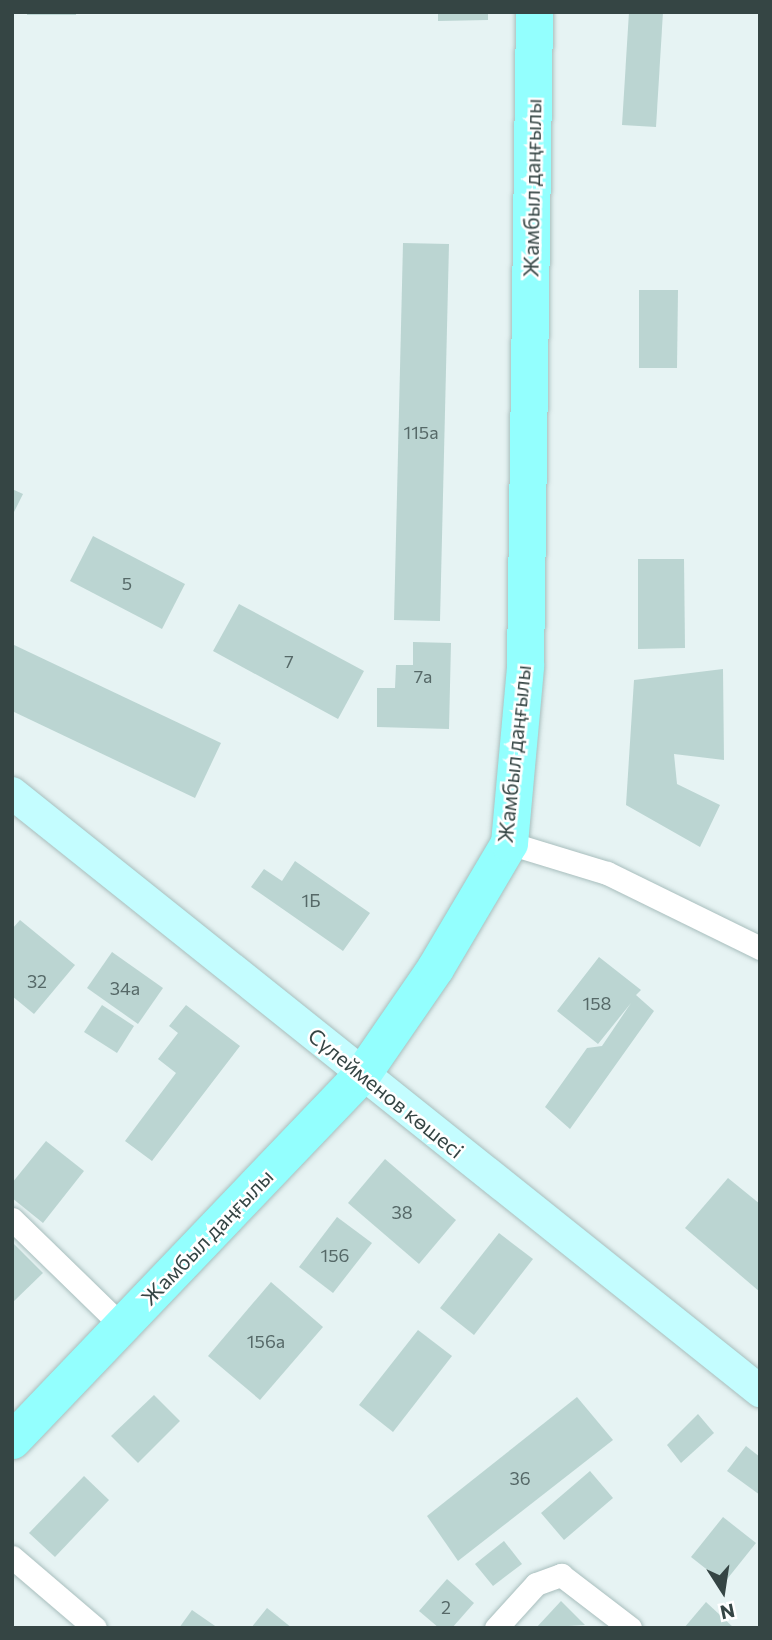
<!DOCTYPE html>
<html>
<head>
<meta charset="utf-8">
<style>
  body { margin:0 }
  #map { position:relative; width:772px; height:1640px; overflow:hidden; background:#e6f3f3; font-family:Commissioner,sans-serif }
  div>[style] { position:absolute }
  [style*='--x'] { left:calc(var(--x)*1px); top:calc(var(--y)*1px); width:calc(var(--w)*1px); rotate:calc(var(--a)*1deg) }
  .building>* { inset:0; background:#bbd5d2 }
  .roads { filter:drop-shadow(0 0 2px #a8bebd) drop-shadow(0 0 2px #a8bebd) }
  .minor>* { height:23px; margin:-11.5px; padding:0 11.5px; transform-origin:11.5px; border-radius:11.5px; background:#fff }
  .secondary>* { height:32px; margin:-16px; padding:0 16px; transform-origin:16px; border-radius:16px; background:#c4fdff }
  .primary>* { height:37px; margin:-18.5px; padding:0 18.5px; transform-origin:18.5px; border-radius:18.5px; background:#93fffe }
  span { translate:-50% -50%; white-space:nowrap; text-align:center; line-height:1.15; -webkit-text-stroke:5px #fff; paint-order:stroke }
  .number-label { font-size:18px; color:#566968 }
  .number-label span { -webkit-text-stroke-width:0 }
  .street-label { font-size:21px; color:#354544 }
  .frame { position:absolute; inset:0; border:14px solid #354544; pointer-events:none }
  .north { position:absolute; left:688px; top:1556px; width:70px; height:70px; -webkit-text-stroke:5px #fff; paint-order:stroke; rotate:168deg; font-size:19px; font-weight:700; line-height:28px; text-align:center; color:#354544 }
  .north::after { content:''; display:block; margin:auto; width:24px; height:32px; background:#354544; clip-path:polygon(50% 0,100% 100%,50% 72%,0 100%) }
</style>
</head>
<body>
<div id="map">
  <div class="building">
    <div style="clip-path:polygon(27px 12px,76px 12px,76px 15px,27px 15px)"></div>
    <div style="clip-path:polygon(438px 12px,488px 12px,488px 20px,438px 21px)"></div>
    <div style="clip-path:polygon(629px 12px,663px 12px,656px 127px,622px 125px)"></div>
    <div style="clip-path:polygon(403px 243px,449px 244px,440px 621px,394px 620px)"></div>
    <div style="clip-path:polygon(639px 290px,678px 290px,677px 368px,639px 368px)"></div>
    <div style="clip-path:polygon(12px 489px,23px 494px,12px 516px)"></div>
    <div style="clip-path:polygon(93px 536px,185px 584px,162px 629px,70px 581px)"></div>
    <div style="clip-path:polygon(638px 559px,684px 559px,685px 648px,638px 649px)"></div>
    <div style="clip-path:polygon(239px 604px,364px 671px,338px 719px,213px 651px)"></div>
    <div style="clip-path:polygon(413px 642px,451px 643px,449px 729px,377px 727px,377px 688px,395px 688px,396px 665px,413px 665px)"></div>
    <div style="clip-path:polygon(12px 644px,221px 743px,195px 798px,12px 711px)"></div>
    <div style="clip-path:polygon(723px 669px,724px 760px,674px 754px,677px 784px,720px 805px,700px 847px,626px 805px,634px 680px)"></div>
    <div style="clip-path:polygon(295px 861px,370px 913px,343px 951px,251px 887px,264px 869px,282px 881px)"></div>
    <div style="clip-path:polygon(20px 920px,75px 965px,34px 1014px,12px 996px,12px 929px)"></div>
    <div style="clip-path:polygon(112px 952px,163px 988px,138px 1024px,87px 988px)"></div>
    <div style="clip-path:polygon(599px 957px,641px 990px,636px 995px,654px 1011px,570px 1129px,545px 1107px,587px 1048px,602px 1046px,631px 1003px,598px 1044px,557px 1011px)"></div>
    <div style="clip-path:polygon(102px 1005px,134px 1026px,117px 1053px,84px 1032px)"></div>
    <div style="clip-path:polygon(186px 1005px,240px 1046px,152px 1161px,125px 1141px,176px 1073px,158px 1059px,178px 1033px,169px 1026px)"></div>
    <div style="clip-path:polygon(46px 1141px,84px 1171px,43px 1223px,12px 1198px,12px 1183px)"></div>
    <div style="clip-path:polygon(385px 1159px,456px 1220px,419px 1264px,348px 1203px)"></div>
    <div style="clip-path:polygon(728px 1178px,760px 1204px,760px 1292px,685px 1228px)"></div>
    <div style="clip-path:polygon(337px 1217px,372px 1243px,333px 1293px,299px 1267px)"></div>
    <div style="clip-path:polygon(499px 1233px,533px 1259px,474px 1335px,440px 1308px)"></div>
    <div style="clip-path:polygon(12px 1242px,43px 1273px,12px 1303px)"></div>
    <div style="clip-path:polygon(271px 1282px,323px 1327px,260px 1400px,208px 1356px)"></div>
    <div style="clip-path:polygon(418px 1330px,452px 1356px,393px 1432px,359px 1405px)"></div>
    <div style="clip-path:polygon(154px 1395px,180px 1421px,138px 1463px,111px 1436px)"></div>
    <div style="clip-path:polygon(577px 1397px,613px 1440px,458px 1561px,427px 1516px)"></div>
    <div style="clip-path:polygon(698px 1414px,714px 1433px,681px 1463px,667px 1445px)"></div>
    <div style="clip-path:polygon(746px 1446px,760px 1457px,760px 1495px,727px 1471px)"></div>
    <div style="clip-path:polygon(590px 1471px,613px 1498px,564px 1540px,541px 1513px)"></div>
    <div style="clip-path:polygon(84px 1476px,109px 1500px,55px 1557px,29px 1533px)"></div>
    <div style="clip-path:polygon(723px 1517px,756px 1543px,724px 1583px,691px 1557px)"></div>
    <div style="clip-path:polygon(504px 1541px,522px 1564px,493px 1586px,475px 1564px)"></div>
    <div style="clip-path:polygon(447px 1579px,474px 1603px,452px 1628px,439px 1628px,419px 1611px)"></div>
    <div style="clip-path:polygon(561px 1601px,585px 1625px,536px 1628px)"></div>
    <div style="clip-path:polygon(706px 1602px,734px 1628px,684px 1628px)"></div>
    <div style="clip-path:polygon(267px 1608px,292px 1628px,251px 1628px)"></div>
    <div style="clip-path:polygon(192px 1610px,218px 1628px,179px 1628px)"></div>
  </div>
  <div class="roads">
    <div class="minor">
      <div style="--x:509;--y:843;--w:102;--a:17"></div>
      <div style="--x:607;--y:873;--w:170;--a:26.1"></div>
      <div style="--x:12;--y:1219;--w:153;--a:44.2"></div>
      <div style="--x:12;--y:1557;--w:109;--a:40.5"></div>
      <div style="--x:496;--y:1628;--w:59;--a:-47.7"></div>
      <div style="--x:536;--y:1584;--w:27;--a:-20"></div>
      <div style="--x:561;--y:1575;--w:87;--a:37.5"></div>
    </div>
    <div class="secondary">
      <div style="--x:12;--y:793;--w:958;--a:38.64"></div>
    </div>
    <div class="primary">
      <div style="--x:12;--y:1440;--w:506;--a:-46.28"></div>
      <div style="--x:362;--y:1074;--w:129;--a:-55.4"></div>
      <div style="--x:435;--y:968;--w:145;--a:-59.4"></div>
      <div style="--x:509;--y:843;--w:178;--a:-84.8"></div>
      <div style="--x:525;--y:666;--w:654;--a:-89.21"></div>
    </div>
  </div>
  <div class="number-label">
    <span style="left:421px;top:432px">115а</span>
    <span style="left:127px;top:583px">5</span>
    <span style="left:289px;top:661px">7</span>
    <span style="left:423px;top:676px">7а</span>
    <span style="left:311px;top:900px">1Б</span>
    <span style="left:37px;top:981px">32</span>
    <span style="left:125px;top:988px">34а</span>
    <span style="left:597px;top:1003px">158</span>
    <span style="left:402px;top:1212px">38</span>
    <span style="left:335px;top:1255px">156</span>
    <span style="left:266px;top:1341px">156а</span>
    <span style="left:520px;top:1478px">36</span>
    <span style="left:446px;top:1607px">2</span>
  </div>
  <div class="street-label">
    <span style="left:532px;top:188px;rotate:-89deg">Жамбыл даңғылы</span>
    <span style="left:514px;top:754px;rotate:-84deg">Жамбыл даңғылы</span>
    <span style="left:386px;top:1093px;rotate:39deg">Сүлейменов көшесі</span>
    <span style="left:207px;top:1237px;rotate:-46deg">Жамбыл даңғылы</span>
  </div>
  <div class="frame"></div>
  <div class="north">N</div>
</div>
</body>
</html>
